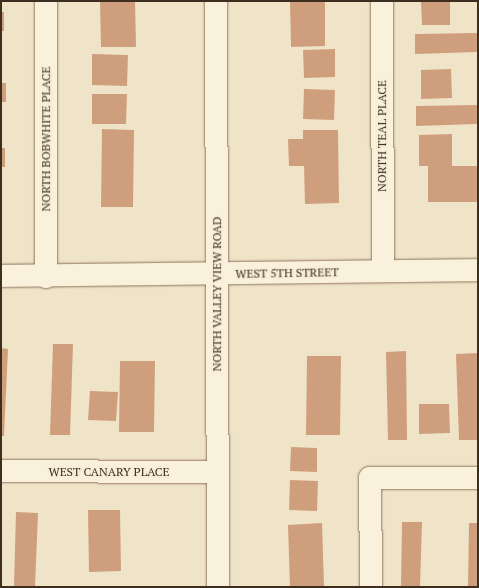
<!DOCTYPE html>
<html>
<head>
<meta charset="utf-8">
<style>
  body { margin:0 }
  #map { position:relative; width:479px; height:588px; overflow:hidden; background:#f0e4c8; font-family:"PT Serif",serif }
  div>[style] { position:absolute }
  [style*='--x'] { left:calc(var(--x)*1px); top:calc(var(--y)*1px); width:calc(var(--w)*1px); rotate:calc(var(--a)*1deg) }
  .building>* { inset:0; background:#cf9f7d }
  .roads { filter:drop-shadow(0 0 1px #8d765c) drop-shadow(0 0 1px #8d765c) }
  .minor>* { height:22px; margin:-11px; padding:0 11px; transform-origin:11px; border-radius:11px; background:#faf1dc }
  span { translate:-50% -50%; white-space:nowrap; text-align:center; line-height:1.15; -webkit-text-stroke:4px #f7eed8; paint-order:stroke }
  .street-label { font-size:12px; color:#3d2e20 }
  .frame { position:absolute; inset:0; border:2px solid #3d2e20; pointer-events:none }
</style>
</head>
<body>
<div id="map">
  <div class="building">
    <div style="clip-path:polygon(100px 1px,135px 1px,136px 47px,101px 47px)"></div>
    <div style="clip-path:polygon(290px 1px,325px 1px,325px 46px,291px 47px)"></div>
    <div style="clip-path:polygon(421px 1px,450px 1px,450px 25px,422px 25px)"></div>
    <div style="clip-path:polygon(1px 12px,4px 12px,4px 31px,1px 31px)"></div>
    <div style="clip-path:polygon(478px 33px,478px 52px,415px 54px,415px 34px)"></div>
    <div style="clip-path:polygon(335px 49px,335px 77px,304px 78px,303px 50px)"></div>
    <div style="clip-path:polygon(92px 54px,128px 55px,127px 86px,92px 85px)"></div>
    <div style="clip-path:polygon(451px 69px,452px 98px,421px 99px,421px 70px)"></div>
    <div style="clip-path:polygon(1px 83px,6px 83px,6px 102px,1px 102px)"></div>
    <div style="clip-path:polygon(304px 89px,335px 90px,334px 120px,303px 119px)"></div>
    <div style="clip-path:polygon(92px 94px,127px 94px,126px 124px,92px 124px)"></div>
    <div style="clip-path:polygon(478px 105px,478px 124px,416px 126px,416px 106px)"></div>
    <div style="clip-path:polygon(102px 129px,134px 130px,133px 207px,101px 207px)"></div>
    <div style="clip-path:polygon(303px 130px,338px 130px,339px 203px,305px 204px,304px 166px,289px 166px,288px 139px,303px 139px)"></div>
    <div style="clip-path:polygon(452px 134px,452px 166px,478px 166px,478px 202px,428px 202px,428px 166px,419px 166px,419px 135px)"></div>
    <div style="clip-path:polygon(1px 148px,5px 148px,5px 167px,1px 167px)"></div>
    <div style="clip-path:polygon(53px 344px,73px 344px,70px 435px,50px 435px)"></div>
    <div style="clip-path:polygon(1px 348px,8px 349px,4px 436px,1px 436px)"></div>
    <div style="clip-path:polygon(406px 351px,407px 440px,388px 440px,386px 352px)"></div>
    <div style="clip-path:polygon(478px 353px,478px 440px,459px 440px,456px 354px)"></div>
    <div style="clip-path:polygon(307px 356px,341px 356px,340px 435px,306px 435px)"></div>
    <div style="clip-path:polygon(120px 361px,155px 361px,154px 432px,119px 432px)"></div>
    <div style="clip-path:polygon(90px 391px,118px 392px,116px 421px,88px 420px)"></div>
    <div style="clip-path:polygon(419px 404px,449px 404px,450px 433px,419px 434px)"></div>
    <div style="clip-path:polygon(291px 447px,317px 448px,317px 472px,290px 471px)"></div>
    <div style="clip-path:polygon(290px 480px,318px 481px,317px 511px,289px 510px)"></div>
    <div style="clip-path:polygon(88px 510px,120px 510px,121px 571px,89px 572px)"></div>
    <div style="clip-path:polygon(16px 512px,38px 513px,35px 587px,14px 586px)"></div>
    <div style="clip-path:polygon(402px 522px,422px 522px,420px 587px,401px 587px)"></div>
    <div style="clip-path:polygon(322px 523px,324px 587px,290px 587px,288px 525px)"></div>
    <div style="clip-path:polygon(469px 523px,478px 523px,478px 587px,468px 587px)"></div>
  </div>
  <div class="roads">
    <div class="minor">
      <div style="--x:216;--y:1;--w:586;--a:89.8"></div>
      <div style="--x:382;--y:1;--w:270;--a:89.8"></div>
      <div style="--x:1;--y:276;--w:477;--a:-0.7"></div>
      <div style="--x:46;--y:277;--w:276;--a:-90"></div>
      <div style="--x:1;--y:471;--w:217;--a:0.3"></div>
      <div style="--x:371;--y:587;--w:109;--a:-90.5"></div>
      <div style="--x:370;--y:478;--w:108;--a:0"></div>
    </div>
  </div>
  <div class="street-label">
    <span style="left:382px;top:136px;rotate:-90deg">NORTH TEAL PLACE</span>
    <span style="left:46px;top:139px;rotate:-90deg">NORTH BOBWHITE PLACE</span>
    <span style="left:287px;top:273px;rotate:-1deg">WEST 5TH STREET</span>
    <span style="left:217px;top:294px;rotate:-90deg">NORTH VALLEY VIEW ROAD</span>
    <span style="left:109px;top:472px">WEST CANARY PLACE</span>
  </div>
  <div class="frame"></div>
</div>
</body>
</html>
